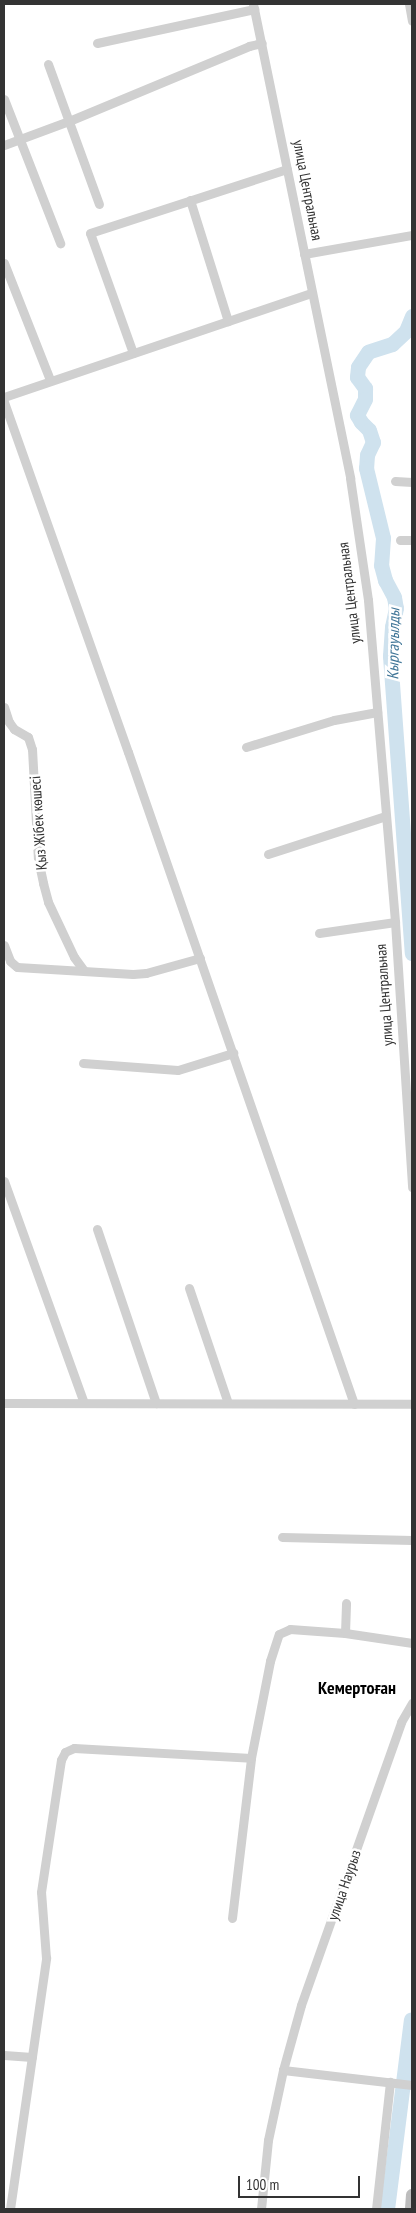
<!DOCTYPE html>
<html>
<head>
<meta charset="utf-8">
<style>
  body { margin:0 }
  #map { position:relative; width:416px; height:2213px; overflow:hidden; background:#fff; font-family:"PT Sans Narrow",sans-serif }
  div>[style] { position:absolute }
  [style*='--x'] { left:calc(var(--x)*1px); top:calc(var(--y)*1px); width:calc(var(--w)*1px); rotate:calc(var(--a)*1deg) }
  .river>* { height:15px; margin:-7.5px; padding:0 7.5px; transform-origin:7.5px; border-radius:7.5px; background:#cfe2ee }
  .minor>* { height:9px; margin:-4.5px; padding:0 4.5px; transform-origin:4.5px; border-radius:4.5px; background:#d0d0d0 }
  .secondary>* { height:12px; margin:-6px; padding:0 6px; transform-origin:6px; border-radius:6px; background:#bdbdbd }
  span { translate:-50% -50%; white-space:nowrap; text-align:center; line-height:1.15; -webkit-text-stroke:5px #fff; paint-order:stroke }
  .street-label { font-size:15px; color:#333 }
  .water-label { font-size:16px; color:#3f7597; font-style:italic }
  .quarter-label { font-size:18px; color:#000; font-weight:700 }
  .frame { position:absolute; inset:0; border:5px solid #333; pointer-events:none }
  .scale { position:absolute; left:238px; top:2176px; width:122px; height:22px; box-sizing:border-box; border:2px solid #333; border-top:0; padding-left:6px; font-size:15px; line-height:18px; white-space:nowrap; color:#333; -webkit-text-stroke:4px #fff; paint-order:stroke }
</style>
</head>
<body>
<div id="map">
  <div class="river">
    <div style="--x:412;--y:316;--w:16;--a:112"></div>
    <div style="--x:406;--y:331;--w:19;--a:137"></div>
    <div style="--x:392;--y:344;--w:25;--a:162"></div>
    <div style="--x:368;--y:352;--w:18;--a:124"></div>
    <div style="--x:358;--y:367;--w:10;--a:96"></div>
    <div style="--x:357;--y:377;--w:14;--a:54"></div>
    <div style="--x:365;--y:388;--w:11;--a:90"></div>
    <div style="--x:365;--y:399;--w:18;--a:117"></div>
    <div style="--x:357;--y:415;--w:8;--a:60"></div>
    <div style="--x:361;--y:422;--w:11;--a:45"></div>
    <div style="--x:369;--y:430;--w:13;--a:72"></div>
    <div style="--x:373;--y:442;--w:14;--a:115"></div>
    <div style="--x:367;--y:455;--w:13;--a:94"></div>
    <div style="--x:366;--y:468;--w:72;--a:76.3"></div>
    <div style="--x:383;--y:538;--w:27;--a:94"></div>
    <div style="--x:381;--y:565;--w:16;--a:75"></div>
    <div style="--x:385;--y:580;--w:19;--a:62"></div>
    <div style="--x:394;--y:597;--w:11;--a:80"></div>
    <div style="--x:396;--y:608;--w:19;--a:102"></div>
    <div style="--x:392;--y:627;--w:29;--a:94"></div>
    <div style="--x:390;--y:656;--w:298;--a:85.8"></div>
    <div style="--x:387;--y:2209;--w:191;--a:-82.8"></div>
  </div>
  <div class="minor">
    <div style="--x:253;--y:4;--w:484;--a:78.4"></div>
    <div style="--x:350;--y:478;--w:123;--a:81.6"></div>
    <div style="--x:368;--y:600;--w:323;--a:85.2"></div>
    <div style="--x:395;--y:922;--w:266;--a:86.3"></div>
    <div style="--x:409;--y:4;--w:17;--a:80"></div>
    <div style="--x:97;--y:43;--w:161;--a:-12.2"></div>
    <div style="--x:48;--y:64;--w:149;--a:70"></div>
    <div style="--x:4;--y:99;--w:155;--a:68.7"></div>
    <div style="--x:4;--y:145;--w:69;--a:-20.3"></div>
    <div style="--x:69;--y:121;--w:195;--a:-22.6"></div>
    <div style="--x:249;--y:46;--w:13;--a:-13"></div>
    <div style="--x:190;--y:200;--w:127;--a:72.6"></div>
    <div style="--x:304;--y:254;--w:110;--a:-10"></div>
    <div style="--x:4;--y:263;--w:126;--a:68.5"></div>
    <div style="--x:133;--y:353;--w:127;--a:-109.7"></div>
    <div style="--x:90;--y:233;--w:207;--a:-18"></div>
    <div style="--x:4;--y:397;--w:325;--a:-18.7"></div>
    <div style="--x:4;--y:402;--w:371;--a:70.5"></div>
    <div style="--x:128;--y:752;--w:690;--a:70.88"></div>
    <div style="--x:395;--y:481;--w:17;--a:3"></div>
    <div style="--x:400;--y:540;--w:12;--a:0"></div>
    <div style="--x:4;--y:707;--w:16;--a:72"></div>
    <div style="--x:9;--y:722;--w:9;--a:54"></div>
    <div style="--x:14;--y:729;--w:16;--a:30"></div>
    <div style="--x:28;--y:737;--w:13;--a:72"></div>
    <div style="--x:32;--y:749;--w:110;--a:86.9"></div>
    <div style="--x:38;--y:859;--w:25;--a:78"></div>
    <div style="--x:43;--y:883;--w:20;--a:75"></div>
    <div style="--x:48;--y:902;--w:61;--a:64.7"></div>
    <div style="--x:74;--y:957;--w:17;--a:54"></div>
    <div style="--x:246;--y:747;--w:92;--a:-17.1"></div>
    <div style="--x:334;--y:720;--w:44;--a:-10.5"></div>
    <div style="--x:268;--y:854;--w:124;--a:-17.9"></div>
    <div style="--x:319;--y:933;--w:77;--a:-8.2"></div>
    <div style="--x:4;--y:945;--w:17;--a:69"></div>
    <div style="--x:10;--y:961;--w:9;--a:41"></div>
    <div style="--x:17;--y:967;--w:116;--a:3.5"></div>
    <div style="--x:133;--y:974;--w:13;--a:-4"></div>
    <div style="--x:146;--y:973;--w:56;--a:-15.5"></div>
    <div style="--x:83;--y:1063;--w:95;--a:4.2"></div>
    <div style="--x:178;--y:1070;--w:58;--a:-17.2"></div>
    <div style="--x:4;--y:1181;--w:236;--a:70.2"></div>
    <div style="--x:97;--y:1229;--w:184;--a:71.3"></div>
    <div style="--x:189;--y:1288;--w:121;--a:71.3"></div>
    <div style="--x:4;--y:1403;--w:408;--a:0.1"></div>
    <div style="--x:282;--y:1537;--w:130;--a:1.3"></div>
    <div style="--x:345;--y:1633;--w:30;--a:-88"></div>
    <div style="--x:232;--y:1918;--w:161;--a:-83.2"></div>
    <div style="--x:251;--y:1758;--w:99;--a:-78.9"></div>
    <div style="--x:270;--y:1661;--w:28;--a:-72"></div>
    <div style="--x:279;--y:1634;--w:12;--a:-24"></div>
    <div style="--x:290;--y:1629;--w:55;--a:4.2"></div>
    <div style="--x:345;--y:1633;--w:68;--a:8.5"></div>
    <div style="--x:4;--y:2055;--w:28;--a:4"></div>
    <div style="--x:283;--y:2070;--w:130;--a:6.6"></div>
    <div style="--x:10;--y:2209;--w:254;--a:-81.8"></div>
    <div style="--x:46;--y:1958;--w:66;--a:-94.3"></div>
    <div style="--x:41;--y:1892;--w:134;--a:-81.4"></div>
    <div style="--x:61;--y:1760;--w:9;--a:-63"></div>
    <div style="--x:65;--y:1752;--w:10;--a:-24"></div>
    <div style="--x:74;--y:1748;--w:177;--a:3.2"></div>
    <div style="--x:261;--y:2209;--w:69;--a:-84.2"></div>
    <div style="--x:268;--y:2140;--w:72;--a:-77.9"></div>
    <div style="--x:283;--y:2070;--w:67;--a:-74.5"></div>
    <div style="--x:301;--y:2005;--w:300;--a:-70.5"></div>
    <div style="--x:401;--y:1722;--w:22;--a:-60"></div>
    <div style="--x:376;--y:2209;--w:128;--a:-83.7"></div>
  </div>
  <div class="secondary">
    <div style="--x:411;--y:2209;--w:14;--a:-86"></div>
  </div>
  <div class="street-label">
    <span style="left:308px;top:190px;rotate:79deg">улица Центральная</span>
    <span style="left:349px;top:593px;rotate:-97deg">улица Центральная</span>
    <span style="left:38px;top:823px;rotate:-94deg">Қыз Жібек көшесі</span>
    <span style="left:384px;top:995px;rotate:-94deg">улица Центральная</span>
    <span style="left:344px;top:1885px;rotate:-71deg">улица Наурыз</span>
  </div>
  <div class="water-label">
    <span style="left:393px;top:644px;rotate:-89deg">Кыргауылды</span>
  </div>
  <div class="quarter-label">
    <span style="left:357px;top:1688px">Кемертоған</span>
  </div>
  <div class="frame"></div>
  <div class="scale">100 m</div>
</div>
</body>
</html>
